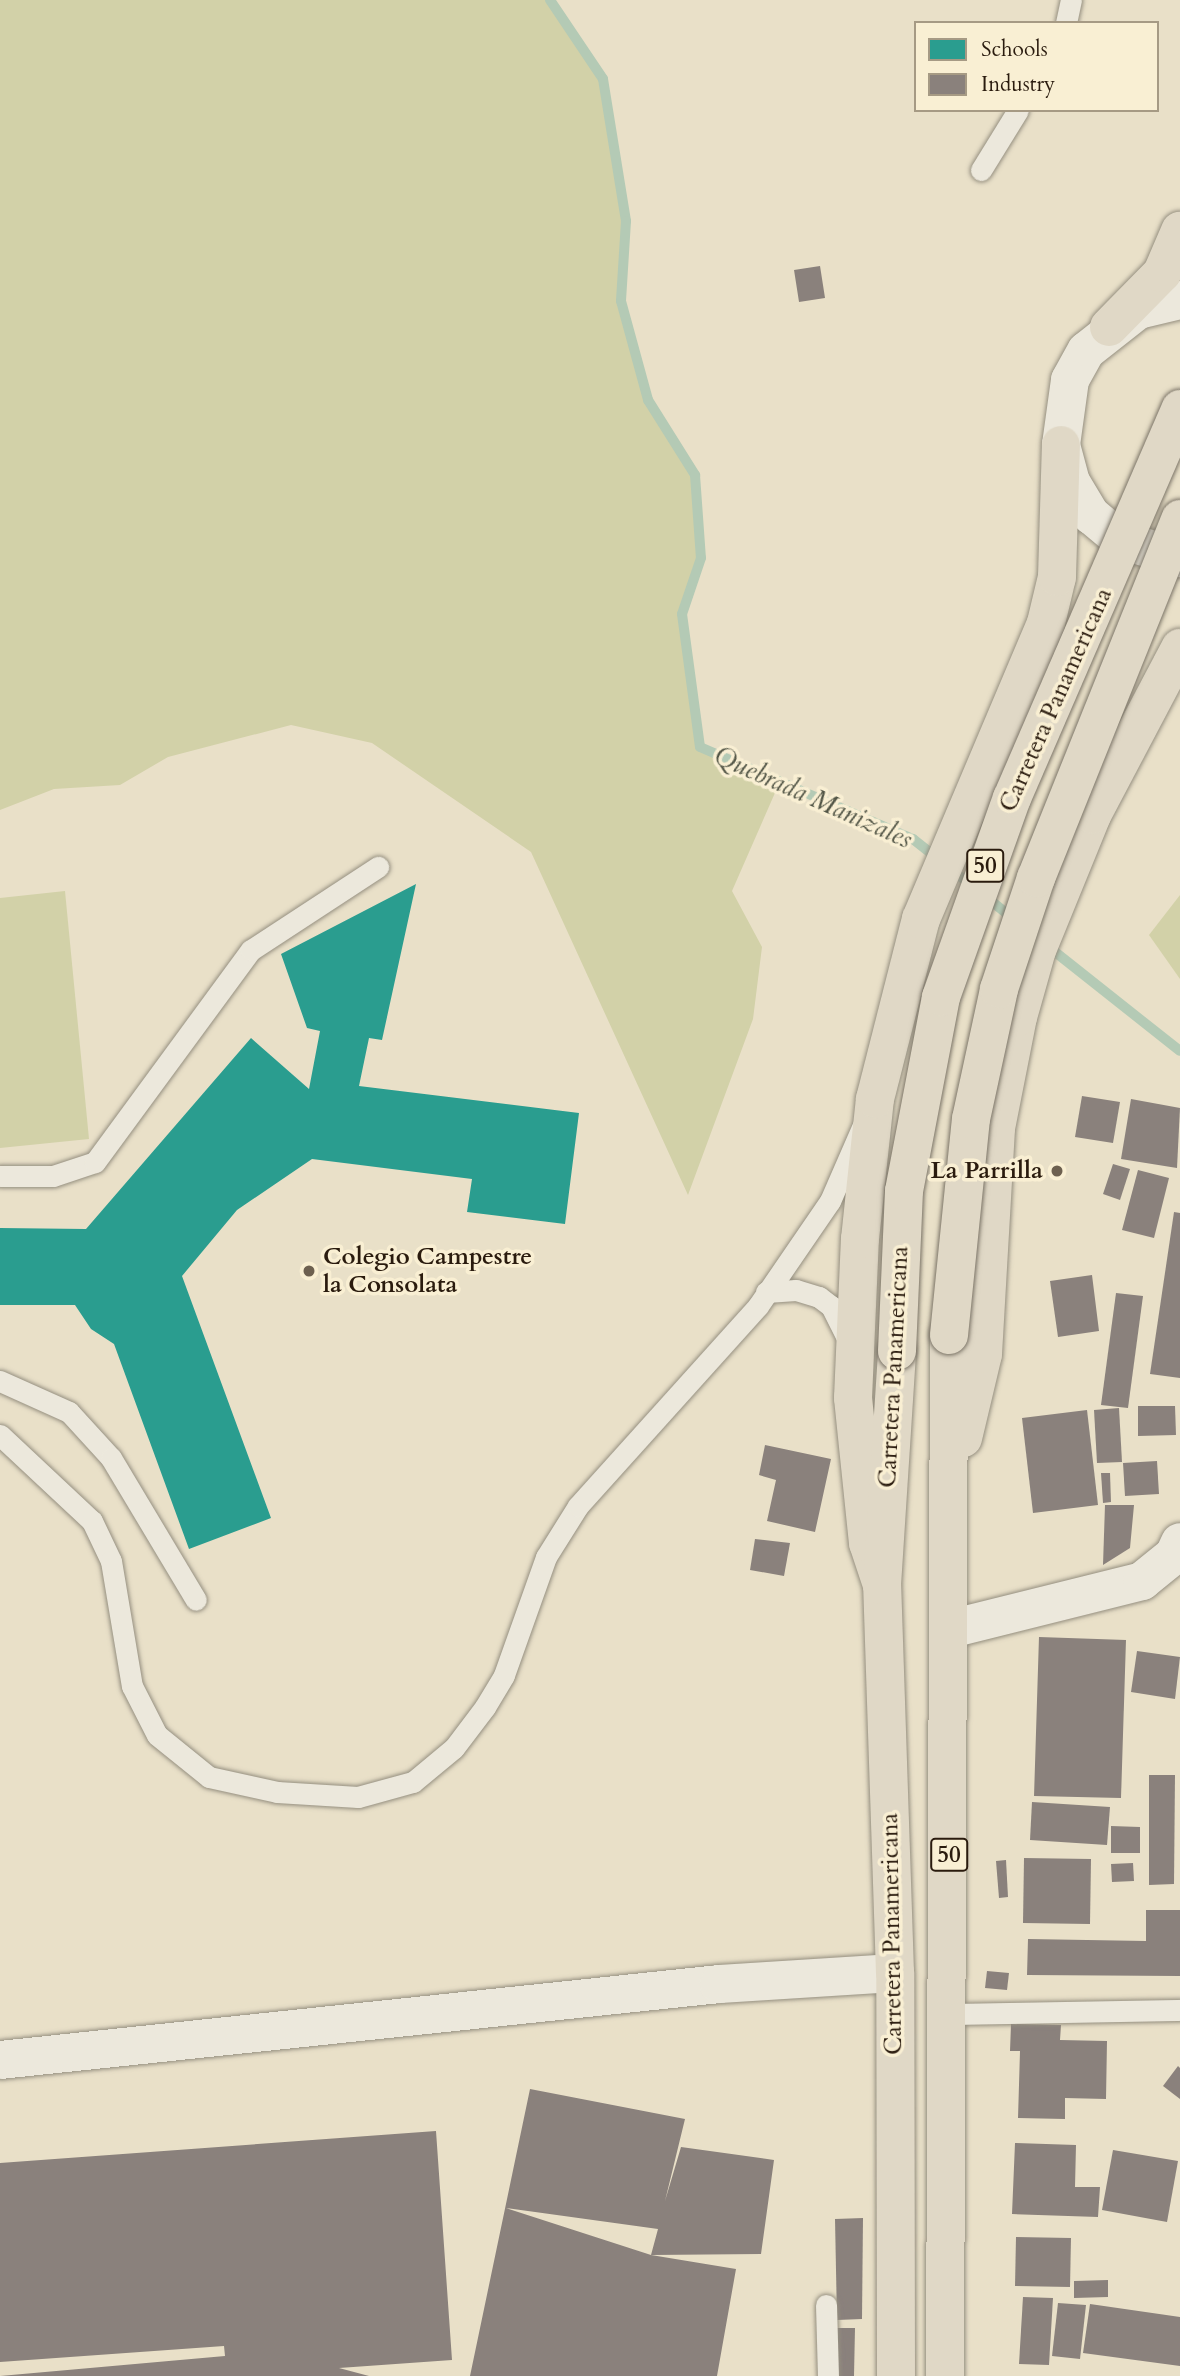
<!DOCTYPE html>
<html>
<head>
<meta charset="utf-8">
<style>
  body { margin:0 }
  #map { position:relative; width:1180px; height:2376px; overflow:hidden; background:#e9e0c8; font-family:Cardo,serif }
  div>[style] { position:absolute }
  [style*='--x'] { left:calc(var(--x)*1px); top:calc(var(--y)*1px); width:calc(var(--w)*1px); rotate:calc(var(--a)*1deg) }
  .green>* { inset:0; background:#d2d1a8 }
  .schools>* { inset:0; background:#2a9d8f }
  .industry>* { inset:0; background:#8a817c }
  .stream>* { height:10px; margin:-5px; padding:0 5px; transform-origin:5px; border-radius:5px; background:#b4cab5 }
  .roads { filter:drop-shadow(0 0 2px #958f80) drop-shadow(0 0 2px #958f80) }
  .service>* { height:21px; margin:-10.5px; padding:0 10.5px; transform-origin:10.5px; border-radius:10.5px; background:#ece8dc }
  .minor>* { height:38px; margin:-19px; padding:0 19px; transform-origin:19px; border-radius:19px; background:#ece8dc }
  .secondary>* { height:38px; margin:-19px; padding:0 19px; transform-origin:19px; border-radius:19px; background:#ece8dc }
  .trunk>* { height:38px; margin:-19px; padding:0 19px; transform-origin:19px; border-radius:19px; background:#e0d8c6 }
  .bridges { filter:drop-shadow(0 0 2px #7b7467) drop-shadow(0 0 2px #7b7467) }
  .trunk-bridge>* { height:38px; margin:-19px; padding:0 19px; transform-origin:19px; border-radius:19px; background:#e0d8c6 }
  .dots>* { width:19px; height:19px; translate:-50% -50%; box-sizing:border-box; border:4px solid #f9efd3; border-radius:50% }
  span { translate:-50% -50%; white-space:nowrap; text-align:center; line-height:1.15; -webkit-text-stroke:7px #f9efd3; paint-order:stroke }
  .shield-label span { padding:2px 5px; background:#f9efd3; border:2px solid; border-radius:5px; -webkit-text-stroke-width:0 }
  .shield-label { font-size:23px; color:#2a1b0e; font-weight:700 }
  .street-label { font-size:24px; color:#2a1b0e }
  .poi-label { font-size:24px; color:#2a1b0e; font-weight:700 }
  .right { translate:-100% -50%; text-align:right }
  .left { translate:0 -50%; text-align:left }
  .water-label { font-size:26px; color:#525546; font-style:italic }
  .legend { position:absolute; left:914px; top:21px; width:245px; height:91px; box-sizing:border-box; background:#f9efd3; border:2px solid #a69a84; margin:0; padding:9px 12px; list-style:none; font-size:21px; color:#2a1b0e }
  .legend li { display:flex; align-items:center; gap:14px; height:35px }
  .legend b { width:35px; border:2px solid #a69a84 }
</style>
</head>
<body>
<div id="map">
  <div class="green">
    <div style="clip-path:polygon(0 0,550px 0,603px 79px,626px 221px,621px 301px,648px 400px,695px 475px,701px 558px,682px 614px,700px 747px,778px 786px,732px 891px,762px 947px,753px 1019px,688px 1195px,531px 852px,372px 743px,291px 725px,168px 757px,120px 785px,54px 789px,0 810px)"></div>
    <div style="clip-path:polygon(65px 891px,89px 1139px,0 1148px,0 898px)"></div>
    <div style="clip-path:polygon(1180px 895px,1180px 979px,1149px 935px)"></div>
  </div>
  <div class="schools">
    <div style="clip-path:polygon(416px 884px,382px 1040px,369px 1038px,359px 1086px,579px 1113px,565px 1224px,467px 1212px,472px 1179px,312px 1159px,237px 1210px,182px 1276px,271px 1518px,189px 1549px,114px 1344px,91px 1329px,75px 1305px,0 1305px,0 1228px,86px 1229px,251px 1038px,309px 1089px,320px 1031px,307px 1028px,281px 954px)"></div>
  </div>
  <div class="industry">
    <div style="clip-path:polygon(820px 266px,825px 298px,799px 302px,794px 270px)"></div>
    <div style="clip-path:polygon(1082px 1096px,1120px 1102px,1113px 1143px,1075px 1137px)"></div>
    <div style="clip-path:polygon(1131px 1099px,1180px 1108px,1177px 1168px,1121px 1159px)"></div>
    <div style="clip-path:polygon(1113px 1164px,1130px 1169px,1120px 1200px,1103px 1194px)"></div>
    <div style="clip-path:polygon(1138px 1170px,1169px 1178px,1154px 1238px,1122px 1230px)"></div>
    <div style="clip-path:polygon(1174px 1212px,1180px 1213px,1180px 1378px,1150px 1374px)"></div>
    <div style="clip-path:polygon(1092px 1275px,1099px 1331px,1058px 1337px,1050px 1281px)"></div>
    <div style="clip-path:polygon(1116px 1293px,1143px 1296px,1128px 1408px,1101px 1405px)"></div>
    <div style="clip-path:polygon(1138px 1406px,1175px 1406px,1176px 1435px,1138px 1436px)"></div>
    <div style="clip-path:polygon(1119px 1408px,1122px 1462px,1097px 1463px,1094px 1410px)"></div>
    <div style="clip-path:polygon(1087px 1410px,1098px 1505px,1033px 1513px,1022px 1418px)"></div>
    <div style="clip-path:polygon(765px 1445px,831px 1459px,815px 1532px,767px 1521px,776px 1480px,759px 1475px)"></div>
    <div style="clip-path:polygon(1157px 1461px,1159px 1494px,1125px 1496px,1123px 1463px)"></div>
    <div style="clip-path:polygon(1101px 1473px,1110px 1473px,1111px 1502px,1103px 1503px)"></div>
    <div style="clip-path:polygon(1105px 1505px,1134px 1505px,1130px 1548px,1103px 1565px)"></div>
    <div style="clip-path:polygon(755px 1539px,790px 1543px,784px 1576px,750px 1570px)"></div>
    <div style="clip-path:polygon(1039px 1637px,1126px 1640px,1121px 1798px,1034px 1796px)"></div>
    <div style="clip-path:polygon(1137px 1651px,1180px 1657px,1175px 1699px,1131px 1692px)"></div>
    <div style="clip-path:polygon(1149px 1775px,1175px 1775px,1174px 1884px,1149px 1885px)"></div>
    <div style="clip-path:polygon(1032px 1802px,1110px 1807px,1107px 1845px,1030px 1840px)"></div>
    <div style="clip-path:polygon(1111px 1826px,1140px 1827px,1140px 1853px,1111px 1853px)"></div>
    <div style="clip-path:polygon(1024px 1858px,1091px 1859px,1090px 1924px,1023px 1923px)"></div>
    <div style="clip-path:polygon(1006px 1860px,1008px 1897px,999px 1898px,996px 1861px)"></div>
    <div style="clip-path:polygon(1133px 1863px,1134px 1881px,1112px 1882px,1111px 1864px)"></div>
    <div style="clip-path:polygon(1146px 1910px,1180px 1910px,1180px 1976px,1027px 1975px,1028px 1939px,1146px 1941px)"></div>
    <div style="clip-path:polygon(987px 1971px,1009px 1973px,1007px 1990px,985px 1988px)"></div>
    <div style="clip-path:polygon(1011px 2024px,1061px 2025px,1060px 2040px,1107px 2041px,1106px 2099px,1065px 2098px,1065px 2119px,1018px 2118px,1020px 2051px,1010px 2051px)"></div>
    <div style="clip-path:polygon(1178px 2066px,1180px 2068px,1180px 2099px,1163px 2086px)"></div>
    <div style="clip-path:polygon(evenodd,530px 2089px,685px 2119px,665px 2201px,681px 2147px,774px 2160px,761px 2254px,651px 2255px,736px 2269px,717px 2376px,470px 2376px,530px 2089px,506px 2208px,658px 2229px,651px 2255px,506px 2208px)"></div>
    <div style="clip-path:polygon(436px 2131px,452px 2360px,339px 2368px,369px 2376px,0 2376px,225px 2356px,224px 2346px,0 2362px,0 2163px)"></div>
    <div style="clip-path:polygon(1015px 2143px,1076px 2145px,1075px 2187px,1100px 2187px,1098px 2217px,1012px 2214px)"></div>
    <div style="clip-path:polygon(1113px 2150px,1178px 2161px,1167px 2222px,1102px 2210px)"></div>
    <div style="clip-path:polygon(863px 2218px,862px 2319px,837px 2320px,835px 2219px)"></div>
    <div style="clip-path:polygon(1016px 2237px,1071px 2238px,1070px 2287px,1015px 2286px)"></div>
    <div style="clip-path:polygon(1108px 2280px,1108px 2297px,1074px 2298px,1074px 2281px)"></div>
    <div style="clip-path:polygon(1023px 2297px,1053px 2298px,1049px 2365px,1019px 2364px)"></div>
    <div style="clip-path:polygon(1058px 2303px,1086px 2305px,1080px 2359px,1052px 2356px)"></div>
    <div style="clip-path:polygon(1090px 2304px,1180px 2317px,1180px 2366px,1083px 2353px)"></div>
    <div style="clip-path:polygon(831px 2328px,855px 2328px,854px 2376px,830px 2376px)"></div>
  </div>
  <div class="stream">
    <div style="--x:550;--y:0;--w:95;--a:56.1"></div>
    <div style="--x:603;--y:79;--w:144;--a:80.8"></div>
    <div style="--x:626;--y:221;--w:80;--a:93.6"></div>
    <div style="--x:621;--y:301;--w:103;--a:74.7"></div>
    <div style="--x:648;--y:400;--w:89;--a:57.9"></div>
    <div style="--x:695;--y:475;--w:83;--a:85.9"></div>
    <div style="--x:701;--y:558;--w:59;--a:108.7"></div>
    <div style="--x:682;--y:614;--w:134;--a:82.3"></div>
    <div style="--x:700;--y:747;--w:232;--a:23.4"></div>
    <div style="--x:913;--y:839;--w:75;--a:38.5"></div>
    <div style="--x:985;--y:896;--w:36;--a:39"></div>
    <div style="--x:1045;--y:944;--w:172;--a:38.4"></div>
  </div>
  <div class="roads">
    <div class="service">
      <div style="--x:1066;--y:23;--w:24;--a:-78"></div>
      <div style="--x:981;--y:170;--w:70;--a:-58.3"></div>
      <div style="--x:0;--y:1176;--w:53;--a:0"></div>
      <div style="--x:53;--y:1176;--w:44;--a:-18.4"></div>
      <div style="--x:95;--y:1162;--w:263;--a:-53.7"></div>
      <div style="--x:251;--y:950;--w:152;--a:-33.2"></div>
      <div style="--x:766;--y:1292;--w:30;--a:-4"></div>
      <div style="--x:796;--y:1290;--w:24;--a:17"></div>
      <div style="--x:819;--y:1297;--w:15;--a:37"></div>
      <div style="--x:831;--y:1306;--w:40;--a:63.4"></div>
      <div style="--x:0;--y:1381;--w:76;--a:24.2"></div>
      <div style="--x:69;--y:1412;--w:62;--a:47.6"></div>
      <div style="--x:111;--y:1458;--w:165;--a:59.1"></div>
      <div style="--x:0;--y:1435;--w:126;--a:43.1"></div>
      <div style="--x:92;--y:1521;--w:44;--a:64.6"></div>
      <div style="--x:111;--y:1561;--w:127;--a:80.5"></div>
      <div style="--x:132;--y:1686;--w:55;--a:63"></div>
      <div style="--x:157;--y:1735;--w:67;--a:38.9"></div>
      <div style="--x:209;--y:1777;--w:70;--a:12.4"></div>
      <div style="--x:277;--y:1792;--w:81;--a:3.5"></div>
      <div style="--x:358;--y:1797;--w:57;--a:-15.3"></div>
      <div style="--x:413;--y:1782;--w:53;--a:-39.7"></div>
      <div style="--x:454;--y:1748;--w:51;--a:-52.9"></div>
      <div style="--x:485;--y:1707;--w:37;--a:-59"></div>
      <div style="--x:504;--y:1675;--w:125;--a:-70.4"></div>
      <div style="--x:546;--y:1557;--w:60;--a:-57.9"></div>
      <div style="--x:578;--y:1506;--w:269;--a:-48"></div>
      <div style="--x:758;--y:1306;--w:127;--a:-55.6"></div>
      <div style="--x:830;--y:1201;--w:83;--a:-66.5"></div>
      <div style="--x:949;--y:2014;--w:231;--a:-1"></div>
      <div style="--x:826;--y:2305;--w:71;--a:88.4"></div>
    </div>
    <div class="minor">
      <div style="--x:950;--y:1629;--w:198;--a:-14"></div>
      <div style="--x:1142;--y:1581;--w:41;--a:-39.1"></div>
      <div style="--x:1174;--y:1555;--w:14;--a:-65"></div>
      <div style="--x:0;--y:2060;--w:723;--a:-6.03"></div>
      <div style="--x:719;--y:1984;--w:176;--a:-3.6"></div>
    </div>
    <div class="secondary">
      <div style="--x:1180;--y:300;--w:43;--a:166.6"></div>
      <div style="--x:1138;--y:310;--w:66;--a:141.7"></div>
      <div style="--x:1086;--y:351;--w:33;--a:119"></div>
      <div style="--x:1070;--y:380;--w:66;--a:97.9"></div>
      <div style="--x:1061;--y:445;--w:38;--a:75"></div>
      <div style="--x:1071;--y:482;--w:39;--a:59"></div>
      <div style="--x:1091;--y:515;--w:39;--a:40"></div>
      <div style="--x:1121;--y:540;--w:62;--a:17"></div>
    </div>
    <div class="trunk">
      <div style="--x:1109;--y:327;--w:76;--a:-45.5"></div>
      <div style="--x:1162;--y:273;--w:46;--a:-66.8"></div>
      <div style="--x:963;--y:1438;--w:86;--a:-76.6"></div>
      <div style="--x:983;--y:1354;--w:226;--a:-86.7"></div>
      <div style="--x:996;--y:1128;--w:113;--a:-78.8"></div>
      <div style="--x:1018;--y:1017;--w:70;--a:-74.2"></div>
      <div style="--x:1037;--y:950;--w:146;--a:-67.8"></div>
      <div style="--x:1092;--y:815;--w:189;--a:-62.2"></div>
      <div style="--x:882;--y:1585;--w:44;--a:-108.4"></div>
      <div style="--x:868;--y:1543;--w:146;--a:-95.9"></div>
      <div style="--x:853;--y:1398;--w:159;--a:-87.5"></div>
      <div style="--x:860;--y:1239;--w:141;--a:-83.9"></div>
      <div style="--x:875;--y:1099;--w:186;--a:-75.7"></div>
      <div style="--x:921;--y:919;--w:321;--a:-67.1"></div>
      <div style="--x:1046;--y:623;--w:47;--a:-76.6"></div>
      <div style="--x:1057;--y:577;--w:132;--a:-88.3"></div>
      <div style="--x:896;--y:2376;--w:403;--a:-90.1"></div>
      <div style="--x:895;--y:1973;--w:388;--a:-91.9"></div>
      <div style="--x:882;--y:1585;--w:234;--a:-86.3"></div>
      <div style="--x:945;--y:2376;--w:1041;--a:-89.78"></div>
    </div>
  </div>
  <div class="bridges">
    <div class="trunk-bridge">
      <div style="--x:949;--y:1335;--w:217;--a:-84.2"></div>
      <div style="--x:971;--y:1119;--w:133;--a:-77.8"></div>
      <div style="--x:999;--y:989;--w:117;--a:-71.6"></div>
      <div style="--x:1036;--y:878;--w:387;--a:-68.1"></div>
      <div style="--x:897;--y:1351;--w:160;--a:-87.5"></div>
      <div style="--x:904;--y:1191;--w:197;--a:-79.2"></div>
      <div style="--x:941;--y:997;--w:211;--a:-70.4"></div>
      <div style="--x:1012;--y:798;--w:424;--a:-66.6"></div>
    </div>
  </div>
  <div class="dots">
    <div style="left:1057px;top:1171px;background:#6d604f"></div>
    <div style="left:309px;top:1271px;background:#6d604f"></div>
  </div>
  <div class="shield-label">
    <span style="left:985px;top:866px">50</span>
    <span style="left:949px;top:1855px">50</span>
  </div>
  <div class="street-label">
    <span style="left:1056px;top:700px;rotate:-66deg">Carretera Panamericana</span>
    <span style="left:894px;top:1367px;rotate:-87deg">Carretera Panamericana</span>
    <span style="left:892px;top:1934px;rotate:-91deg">Carretera Panamericana</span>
  </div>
  <div class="poi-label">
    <span class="right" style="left:1043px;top:1171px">La Parrilla</span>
    <span class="left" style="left:323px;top:1271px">Colegio Campestre<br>la Consolata</span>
  </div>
  <div class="water-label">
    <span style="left:813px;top:798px;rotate:24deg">Quebrada Manizales</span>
  </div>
  <ul class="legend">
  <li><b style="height:19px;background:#2a9d8f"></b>Schools</li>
  <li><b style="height:19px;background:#8a817c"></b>Industry</li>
  </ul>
</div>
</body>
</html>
